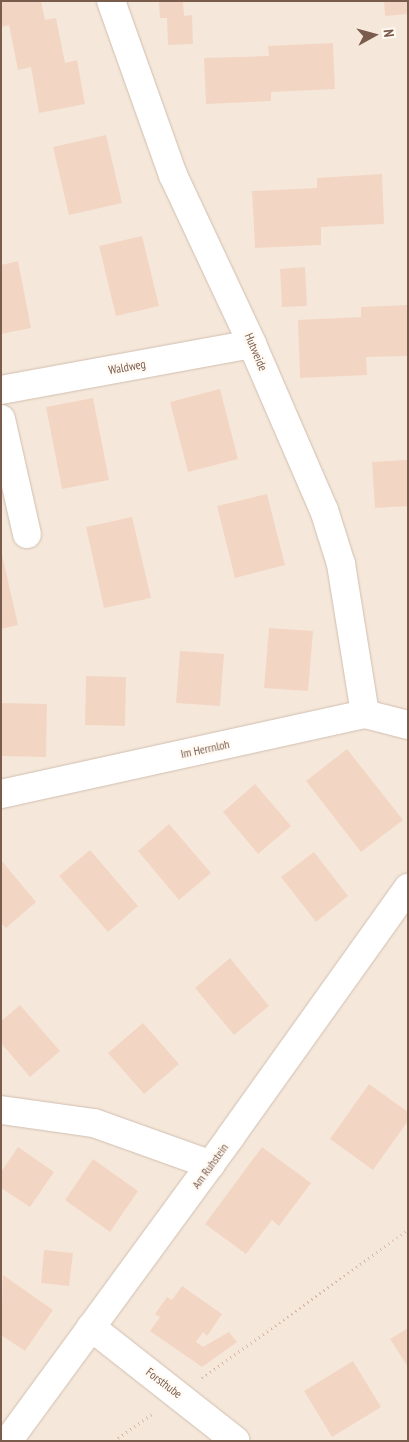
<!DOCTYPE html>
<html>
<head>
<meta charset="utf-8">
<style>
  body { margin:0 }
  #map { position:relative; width:409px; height:1442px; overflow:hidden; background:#fdf6ec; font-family:"PT Sans Narrow",sans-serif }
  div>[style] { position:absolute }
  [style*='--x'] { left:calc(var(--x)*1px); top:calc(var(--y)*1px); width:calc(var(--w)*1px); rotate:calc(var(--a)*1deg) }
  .residential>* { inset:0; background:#f5e8da }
  .building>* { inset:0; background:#f3d5c3 }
  .path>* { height:3px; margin-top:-1.5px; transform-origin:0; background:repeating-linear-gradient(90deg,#d9b8a5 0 1px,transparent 0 5px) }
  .roads { filter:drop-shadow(0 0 1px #d1beb0) drop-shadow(0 0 1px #d1beb0) }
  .minor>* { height:28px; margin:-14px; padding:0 14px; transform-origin:14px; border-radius:14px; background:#fff }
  span { translate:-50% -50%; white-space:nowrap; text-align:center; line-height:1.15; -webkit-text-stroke:4.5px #fffaf3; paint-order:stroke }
  .street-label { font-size:12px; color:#7a5c4d }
  .frame { position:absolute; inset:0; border:2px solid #7a5c4d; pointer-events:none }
  .north { position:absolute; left:349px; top:10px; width:50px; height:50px; -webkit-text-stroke:4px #fffaf3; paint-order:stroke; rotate:83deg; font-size:14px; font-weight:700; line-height:20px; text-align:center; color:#7a5c4d }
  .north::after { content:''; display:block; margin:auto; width:18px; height:22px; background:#7a5c4d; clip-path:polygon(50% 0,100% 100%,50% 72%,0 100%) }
</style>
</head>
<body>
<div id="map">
  <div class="residential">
    <div style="clip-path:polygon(1px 1px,408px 1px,408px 1441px,1px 1441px)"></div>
  </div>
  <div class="building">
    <div style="clip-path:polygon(1px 1px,41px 1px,45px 20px,56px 18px,65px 63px,77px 60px,85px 104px,39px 113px,31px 67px,18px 70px,9px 25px,1px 27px)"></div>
    <div style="clip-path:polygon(159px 1px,183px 1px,184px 16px,192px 15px,193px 44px,168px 45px,167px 18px,160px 18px)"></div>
    <div style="clip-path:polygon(384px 1px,408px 1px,408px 14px,385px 16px)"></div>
    <div style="clip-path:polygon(333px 43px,335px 89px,271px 92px,271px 101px,206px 104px,204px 58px,269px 56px,268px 46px)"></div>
    <div style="clip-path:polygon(106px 135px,122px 203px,69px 215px,53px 147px)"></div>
    <div style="clip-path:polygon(382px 174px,384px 224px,321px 227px,321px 245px,255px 248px,252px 191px,317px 188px,317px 178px)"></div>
    <div style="clip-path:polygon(142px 236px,159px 306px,116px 316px,99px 246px)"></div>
    <div style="clip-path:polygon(18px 261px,31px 328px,1px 334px,1px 265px)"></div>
    <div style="clip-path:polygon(305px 267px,307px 306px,282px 307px,280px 269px)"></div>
    <div style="clip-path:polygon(408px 305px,408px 356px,366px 357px,367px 375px,300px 378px,298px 320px,361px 317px,361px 307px)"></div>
    <div style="clip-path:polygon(220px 389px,238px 459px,188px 472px,170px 402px)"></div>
    <div style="clip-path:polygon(93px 398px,109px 480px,62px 489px,46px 407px)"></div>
    <div style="clip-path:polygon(404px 460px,408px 460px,408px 506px,375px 508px,372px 462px)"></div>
    <div style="clip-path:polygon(267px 494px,285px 565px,235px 578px,217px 506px)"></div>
    <div style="clip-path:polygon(132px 517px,151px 598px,104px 608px,86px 527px)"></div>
    <div style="clip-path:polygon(1px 550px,18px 625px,1px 629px)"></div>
    <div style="clip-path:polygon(269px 628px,313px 631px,308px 691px,264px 688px)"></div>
    <div style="clip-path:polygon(180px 651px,224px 654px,220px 706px,176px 703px)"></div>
    <div style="clip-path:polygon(86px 676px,126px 677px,125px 726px,85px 725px)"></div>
    <div style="clip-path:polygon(1px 703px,47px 704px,46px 757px,1px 756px)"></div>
    <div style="clip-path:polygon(347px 749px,403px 820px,361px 852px,306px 781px)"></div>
    <div style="clip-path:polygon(255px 784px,291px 826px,258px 854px,223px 812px)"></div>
    <div style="clip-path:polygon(169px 824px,211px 873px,179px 900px,138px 851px)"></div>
    <div style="clip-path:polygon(90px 850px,138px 906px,108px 932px,59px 876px)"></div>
    <div style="clip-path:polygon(314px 852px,348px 896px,316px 922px,281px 877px)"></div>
    <div style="clip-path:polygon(1px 860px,36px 902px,6px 928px,1px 923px)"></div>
    <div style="clip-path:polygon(230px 958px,269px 1006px,234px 1035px,195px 988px)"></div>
    <div style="clip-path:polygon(20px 1005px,60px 1051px,30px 1077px,1px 1043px,1px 1021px)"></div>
    <div style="clip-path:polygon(143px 1023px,179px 1064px,144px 1094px,108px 1053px)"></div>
    <div style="clip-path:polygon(369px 1084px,408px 1112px,408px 1121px,373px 1170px,330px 1139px)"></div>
    <div style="clip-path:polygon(18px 1147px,54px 1172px,30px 1207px,1px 1188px,1px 1172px)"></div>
    <div style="clip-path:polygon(262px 1147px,311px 1183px,279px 1226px,272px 1220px,246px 1254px,205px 1224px)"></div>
    <div style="clip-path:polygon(93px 1159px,138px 1191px,110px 1232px,65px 1200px)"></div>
    <div style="clip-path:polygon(44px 1250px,73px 1253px,69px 1286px,41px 1283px)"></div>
    <div style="clip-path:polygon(3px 1275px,53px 1310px,25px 1351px,1px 1335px)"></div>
    <div style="clip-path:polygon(182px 1286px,222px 1314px,207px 1336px,203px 1332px,196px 1342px,203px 1347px,229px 1332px,237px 1342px,202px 1367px,150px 1331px,160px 1317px,155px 1314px,167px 1297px,172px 1300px)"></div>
    <div style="clip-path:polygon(408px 1328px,408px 1367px,390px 1339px)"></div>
    <div style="clip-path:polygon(353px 1361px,381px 1407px,332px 1437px,304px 1391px)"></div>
  </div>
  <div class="path">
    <div style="--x:202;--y:1378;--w:254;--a:-35.7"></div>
    <div style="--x:114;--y:1441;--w:47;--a:-35.4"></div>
  </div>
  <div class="roads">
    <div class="minor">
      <div style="--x:111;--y:1;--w:185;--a:70.4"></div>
      <div style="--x:173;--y:175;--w:187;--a:64.9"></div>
      <div style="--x:252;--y:344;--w:181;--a:66.6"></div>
      <div style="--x:324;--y:510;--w:57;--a:72.5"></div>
      <div style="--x:341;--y:564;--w:152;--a:80.9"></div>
      <div style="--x:1;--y:390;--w:255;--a:-10.4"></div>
      <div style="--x:1;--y:419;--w:118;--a:77.3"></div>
      <div style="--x:1;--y:794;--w:373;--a:-12.4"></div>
      <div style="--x:365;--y:714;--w:44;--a:14.3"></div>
      <div style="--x:1;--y:1110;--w:94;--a:8"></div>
      <div style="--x:94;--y:1123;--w:124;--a:19.7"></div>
      <div style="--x:91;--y:1327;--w:184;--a:38.2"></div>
      <div style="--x:8;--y:1441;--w:378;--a:-53.8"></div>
      <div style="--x:231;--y:1136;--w:305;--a:-54.5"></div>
    </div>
  </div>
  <div class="street-label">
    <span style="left:256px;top:352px;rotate:67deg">Hutweide</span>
    <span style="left:127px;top:367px;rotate:-10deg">Waldweg</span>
    <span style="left:205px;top:749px;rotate:-12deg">Im Herrnloh</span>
    <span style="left:210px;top:1166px;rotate:-54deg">Am Ruhstein</span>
    <span style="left:164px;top:1383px;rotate:37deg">Forsthube</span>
  </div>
  <div class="frame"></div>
  <div class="north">N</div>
</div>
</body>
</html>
